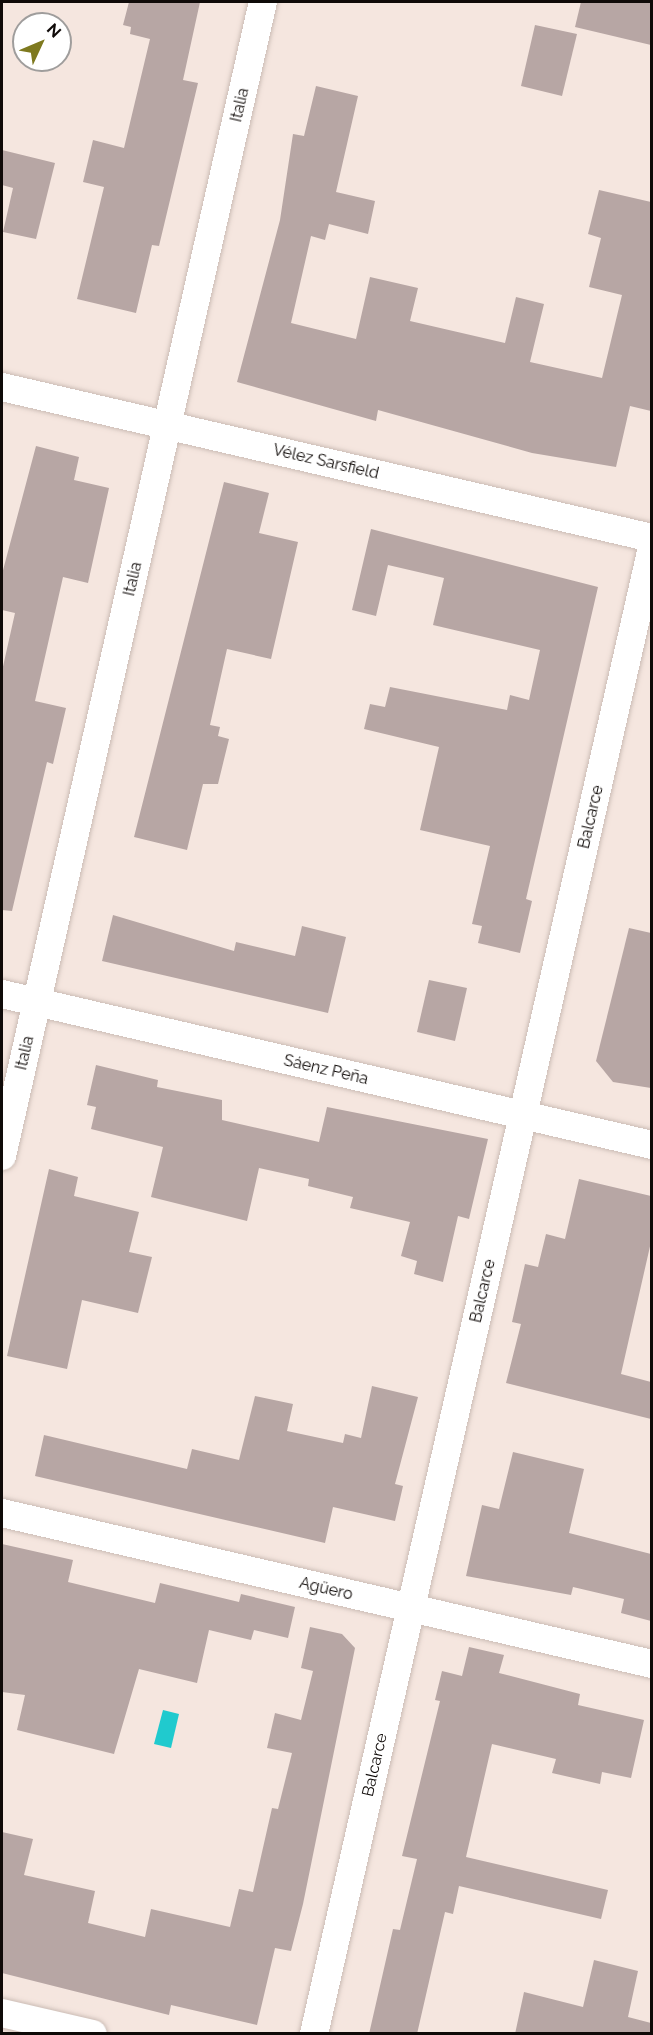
<!DOCTYPE html>
<html>
<head>
<meta charset="utf-8">
<style>
  body { margin:0 }
  #map { position:relative; width:653px; height:2035px; overflow:hidden; background:#f5e6df; font-family:Raleway,sans-serif }
  div>[style] { position:absolute }
  [style*='--x'] { left:calc(var(--x)*1px); top:calc(var(--y)*1px); width:calc(var(--w)*1px); rotate:calc(var(--a)*1deg) }
  .water>* { inset:0; background:#20cace }
  .building>* { inset:0; background:#b7a6a4 }
  .roads { filter:drop-shadow(0 0 2px #cbbcb5) drop-shadow(0 0 2px #cbbcb5) }
  .street>* { height:28px; margin:-14px; padding:0 14px; transform-origin:14px; border-radius:14px; background:#fff }
  span { translate:-50% -50%; white-space:nowrap; text-align:center; line-height:1.15; -webkit-text-stroke:4.5px #fff; paint-order:stroke }
  .street-label { font-size:16px; color:#0f0a08 }
  .frame { position:absolute; inset:0; border:3px solid #0f0a08; pointer-events:none }
  .north { position:absolute; left:12px; top:12px; width:60px; height:60px; box-sizing:border-box; background:#fff; border:2px solid #9f9d9c; border-radius:50%; rotate:46deg; font-size:16px; font-weight:700; line-height:24px; text-align:center; color:#0f0a08 }
  .north::after { content:''; display:block; margin:auto; width:21px; height:27px; background:#7e791f; clip-path:polygon(50% 0,100% 100%,50% 72%,0 100%) }
</style>
</head>
<body>
<div id="map">
  <div class="water">
    <div style="clip-path:polygon(163px 1710px,179px 1714px,171px 1748px,154px 1744px)"></div>
  </div>
  <div class="building">
    <div style="clip-path:polygon(129px 2px,200px 2px,183px 80px,198px 83px,159px 246px,152px 245px,136px 313px,77px 299px,104px 187px,83px 182px,93px 140px,124px 148px,150px 39px,130px 34px,131px 27px,123px 25px)"></div>
    <div style="clip-path:polygon(581px 2px,651px 2px,651px 45px,575px 27px)"></div>
    <div style="clip-path:polygon(535px 25px,577px 34px,562px 96px,521px 86px)"></div>
    <div style="clip-path:polygon(316px 86px,358px 96px,336px 192px,375px 201px,368px 234px,329px 224px,325px 240px,311px 236px,291px 323px,356px 339px,370px 277px,418px 288px,410px 321px,505px 343px,516px 297px,544px 304px,530px 362px,602px 378px,622px 295px,589px 287px,601px 238px,588px 234px,599px 190px,651px 202px,651px 411px,630px 406px,616px 467px,532px 453px,378px 410px,376px 421px,237px 382px,280px 220px,293px 134px,304px 136px)"></div>
    <div style="clip-path:polygon(2px 150px,55px 163px,36px 239px,3px 232px,13px 188px,2px 185px)"></div>
    <div style="clip-path:polygon(36px 446px,79px 457px,74px 480px,109px 488px,88px 583px,63px 577px,35px 701px,66px 708px,53px 764px,47px 762px,12px 911px,2px 910px,2px 671px,15px 613px,2px 610px,2px 574px)"></div>
    <div style="clip-path:polygon(224px 482px,269px 493px,259px 533px,298px 542px,271px 659px,227px 649px,210px 725px,220px 727px,218px 736px,229px 739px,218px 784px,203px 784px,187px 850px,134px 837px)"></div>
    <div style="clip-path:polygon(371px 529px,598px 587px,526px 899px,532px 901px,520px 953px,478px 943px,482px 926px,472px 924px,490px 846px,420px 830px,439px 747px,364px 729px,370px 704px,385px 707px,390px 687px,507px 710px,510px 695px,529px 700px,540px 650px,433px 625px,444px 578px,388px 565px,376px 616px,352px 610px)"></div>
    <div style="clip-path:polygon(113px 915px,234px 951px,236px 942px,295px 956px,302px 926px,346px 937px,328px 1013px,102px 961px)"></div>
    <div style="clip-path:polygon(629px 928px,651px 933px,651px 1088px,613px 1082px,596px 1061px)"></div>
    <div style="clip-path:polygon(429px 980px,467px 988px,455px 1041px,417px 1032px)"></div>
    <div style="clip-path:polygon(96px 1065px,158px 1080px,157px 1087px,222px 1100px,222px 1120px,319px 1142px,327px 1107px,488px 1139px,469px 1219px,458px 1216px,443px 1282px,414px 1274px,417px 1261px,401px 1256px,410px 1222px,350px 1208px,353px 1197px,308px 1186px,309px 1179px,259px 1168px,247px 1221px,151px 1197px,163px 1147px,91px 1129px,96px 1107px,87px 1105px)"></div>
    <div style="clip-path:polygon(49px 1169px,78px 1177px,74px 1196px,139px 1212px,129px 1252px,152px 1257px,138px 1313px,82px 1300px,67px 1369px,7px 1356px)"></div>
    <div style="clip-path:polygon(579px 1179px,651px 1196px,651px 1242px,621px 1374px,651px 1382px,651px 1419px,506px 1383px,521px 1324px,512px 1322px,525px 1264px,538px 1267px,546px 1234px,565px 1239px)"></div>
    <div style="clip-path:polygon(372px 1386px,418px 1397px,395px 1484px,403px 1486px,395px 1521px,333px 1507px,325px 1543px,35px 1476px,44px 1435px,187px 1469px,192px 1449px,239px 1460px,255px 1396px,293px 1404px,287px 1431px,343px 1443px,345px 1434px,361px 1438px)"></div>
    <div style="clip-path:polygon(513px 1452px,584px 1469px,569px 1533px,651px 1554px,651px 1621px,621px 1613px,624px 1599px,573px 1587px,571px 1595px,466px 1576px,482px 1505px,499px 1509px)"></div>
    <div style="clip-path:polygon(2px 1544px,73px 1560px,68px 1582px,155px 1603px,160px 1583px,239px 1602px,241px 1594px,295px 1607px,288px 1638px,254px 1630px,251px 1640px,209px 1630px,197px 1683px,139px 1669px,114px 1754px,17px 1730px,25px 1695px,2px 1692px)"></div>
    <div style="clip-path:polygon(310px 1627px,342px 1634px,355px 1648px,303px 1904px,291px 1951px,275px 1948px,257px 2025px,171px 2005px,169px 2015px,2px 1973px,2px 1832px,33px 1839px,24px 1875px,95px 1891px,88px 1923px,145px 1937px,151px 1909px,230px 1927px,239px 1889px,253px 1892px,272px 1808px,278px 1809px,292px 1753px,267px 1748px,275px 1713px,301px 1720px,313px 1671px,301px 1668px)"></div>
    <div style="clip-path:polygon(469px 1647px,504px 1655px,499px 1673px,580px 1694px,578px 1705px,644px 1720px,631px 1778px,602px 1772px,600px 1784px,552px 1773px,556px 1759px,492px 1744px,466px 1857px,608px 1890px,601px 1919px,459px 1886px,453px 1914px,445px 1912px,417px 2034px,369px 2034px,393px 1929px,400px 1930px,417px 1859px,402px 1856px,440px 1701px,435px 1700px,442px 1671px,462px 1676px)"></div>
    <div style="clip-path:polygon(594px 1960px,638px 1971px,628px 2017px,651px 2023px,651px 2034px,515px 2034px,524px 1992px,583px 2007px)"></div>
  </div>
  <div class="roads">
    <div class="street">
      <div style="--x:2;--y:387;--w:667;--a:13.08"></div>
      <div style="--x:2;--y:994;--w:667;--a:13.08"></div>
      <div style="--x:2;--y:1156;--w:1183;--a:-77.26"></div>
      <div style="--x:2;--y:1513;--w:667;--a:13.08"></div>
      <div style="--x:2;--y:2013;--w:93;--a:13"></div>
      <div style="--x:314;--y:2034;--w:1524;--a:-77.19"></div>
    </div>
  </div>
  <div class="street-label">
    <span style="left:240px;top:105px;rotate:-77deg">Italia</span>
    <span style="left:326px;top:462px;rotate:13deg">Vélez Sarsfield</span>
    <span style="left:133px;top:579px;rotate:-77deg">Italia</span>
    <span style="left:591px;top:817px;rotate:-77deg">Balcarce</span>
    <span style="left:25px;top:1053px;rotate:-77deg">Italia</span>
    <span style="left:326px;top:1070px;rotate:13deg">Sáenz Peña</span>
    <span style="left:483px;top:1291px;rotate:-77deg">Balcarce</span>
    <span style="left:326px;top:1589px;rotate:13deg">Agüero</span>
    <span style="left:375px;top:1765px;rotate:-77deg">Balcarce</span>
  </div>
  <div class="frame"></div>
  <div class="north">N</div>
</div>
</body>
</html>
